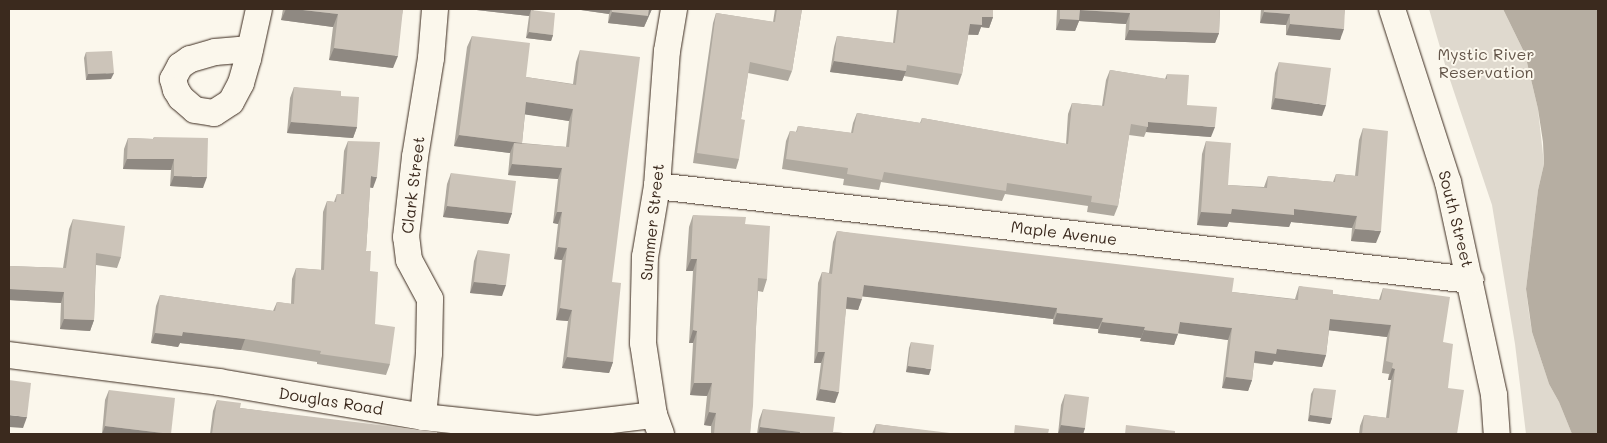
<!DOCTYPE html>
<html>
<head>
<meta charset="utf-8">
<style>
  body { margin:0 }
  #map { position:relative; width:1607px; height:443px; overflow:hidden; background:#fbf7ec; font-family:Mali,sans-serif }
  div>[style] { position:absolute }
  [style*='--x'] { left:calc(var(--x)*1px); top:calc(var(--y)*1px); width:calc(var(--w)*1px); rotate:calc(var(--a)*1deg) }
  .green>* { inset:0; background:#dfd9ce }
  .water>* { inset:0; background:#b6aea2 }
  .roads { filter:drop-shadow(0 0 1px #3b2a1e) drop-shadow(0 0 1px #3b2a1e) }
  .minor>* { height:26px; margin:-13px; padding:0 13px; transform-origin:13px; border-radius:13px; background:#fbf7ec }
  .wall>* { inset:0; background:#afa99f }
  .shaded-wall>* { inset:0; background:#8f8982 }
  .building>* { inset:0; background:#ccc4b9 }
  span { translate:-50% -50%; white-space:nowrap; text-align:center; line-height:1.15; -webkit-text-stroke:4px #fbf7ec; paint-order:stroke }
  .park-label { font-size:16px; color:#64564a }
  .street-label { font-size:16px; color:#3b2a1e }
  .frame { position:absolute; inset:0; border:10px solid #3b2a1e; pointer-events:none }
</style>
</head>
<body>
<div id="map">
  <div class="green">
    <div style="clip-path:polygon(1429px 9px,1503px 9px,1525px 54px,1538px 109px,1544px 164px,1538px 190px,1526px 289px,1529px 313px,1532px 332px,1549px 384px,1559px 402px,1572px 434px,1526px 434px,1515px 344px,1492px 205px,1446px 68px)"></div>
  </div>
  <div class="water">
    <div style="clip-path:polygon(1503px 9px,1598px 9px,1598px 434px,1572px 434px,1559px 402px,1549px 384px,1532px 332px,1526px 289px,1538px 190px,1544px 164px,1543px 142px,1538px 109px,1525px 54px)"></div>
  </div>
  <div class="roads">
    <div class="minor">
      <div style="--x:1392;--y:9;--w:182;--a:72.1"></div>
      <div style="--x:1448;--y:182;--w:218;--a:77.8"></div>
      <div style="--x:1494;--y:395;--w:39;--a:86"></div>
      <div style="--x:250;--y:49;--w:35;--a:175"></div>
      <div style="--x:215;--y:52;--w:26;--a:164"></div>
      <div style="--x:190;--y:59;--w:12;--a:145"></div>
      <div style="--x:180;--y:66;--w:15;--a:118"></div>
      <div style="--x:173;--y:79;--w:11;--a:75"></div>
      <div style="--x:176;--y:90;--w:9;--a:58"></div>
      <div style="--x:181;--y:98;--w:18;--a:41"></div>
      <div style="--x:195;--y:110;--w:19;--a:9"></div>
      <div style="--x:214;--y:113;--w:20;--a:-33"></div>
      <div style="--x:231;--y:102;--w:21;--a:-62"></div>
      <div style="--x:241;--y:83;--w:25;--a:-74"></div>
      <div style="--x:248;--y:59;--w:51;--a:-77.6"></div>
      <div style="--x:657;--y:186;--w:819;--a:6.59"></div>
      <div style="--x:9;--y:355;--w:212;--a:7.3"></div>
      <div style="--x:219;--y:382;--w:207;--a:9.7"></div>
      <div style="--x:423;--y:417;--w:116;--a:6"></div>
      <div style="--x:538;--y:429;--w:117;--a:-6.9"></div>
      <div style="--x:423;--y:417;--w:64;--a:-84.6"></div>
      <div style="--x:429;--y:353;--w:54;--a:-88.9"></div>
      <div style="--x:430;--y:299;--w:44;--a:-118.3"></div>
      <div style="--x:409;--y:260;--w:23;--a:-97"></div>
      <div style="--x:406;--y:237;--w:81;--a:-83.6"></div>
      <div style="--x:415;--y:157;--w:100;--a:-80.8"></div>
      <div style="--x:431;--y:58;--w:49;--a:-85.3"></div>
      <div style="--x:661;--y:434;--w:20;--a:-110"></div>
      <div style="--x:654;--y:415;--w:73;--a:-98.7"></div>
      <div style="--x:643;--y:343;--w:86;--a:-88.7"></div>
      <div style="--x:645;--y:257;--w:72;--a:-80.4"></div>
      <div style="--x:657;--y:186;--w:135;--a:-85.8"></div>
      <div style="--x:667;--y:51;--w:43;--a:-80.5"></div>
    </div>
  </div>
  <div class="wall">
    <div style="clip-path:polygon(283px 9px,403px 9px,393px 68px,329px 60px,333px 27px,281px 20px)"></div>
    <div style="clip-path:polygon(468px 9px,534px 9px,533px 11px,553px 35px,551px 41px,526px 38px,529px 16px)"></div>
    <div style="clip-path:polygon(581px 9px,652px 9px,644px 27px,608px 23px,609px 14px,581px 10px)"></div>
    <div style="clip-path:polygon(775px 9px,802px 9px,792px 71px,788px 81px,748px 73px,741px 119px,739px 159px,736px 169px,693px 163px,713px 23px,716px 13px,773px 22px)"></div>
    <div style="clip-path:polygon(897px 9px,993px 9px,993px 17px,989px 28px,981px 27px,978px 35px,968px 35px,962px 74px,958px 85px,904px 76px,902px 81px,830px 72px,834px 47px,837px 36px,893px 43px)"></div>
    <div style="clip-path:polygon(1057px 9px,1220px 9px,1219px 33px,1215px 43px,1125px 40px,1126px 24px,1079px 21px,1075px 31px,1056px 30px)"></div>
    <div style="clip-path:polygon(1261px 9px,1345px 9px,1340px 40px,1286px 35px,1286px 25px,1260px 23px)"></div>
    <div style="clip-path:polygon(evenodd,472px 36px,526px 77px,573px 84px,576px 62px,580px 50px,612px 282px,613px 362px,609px 373px,562px 368px,568px 321px,556px 320px,562px 260px,554px 259px,558px 224px,553px 223px,558px 179px,508px 175px,510px 153px,454px 146px,467px 47px,472px 36px,525px 114px,569px 121px,566px 147px,522px 143px,525px 114px)"></div>
    <div style="clip-path:polygon(86px 52px,111px 79px,86px 80px,84px 58px)"></div>
    <div style="clip-path:polygon(1279px 62px,1322px 116px,1271px 109px,1275px 73px)"></div>
    <div style="clip-path:polygon(1110px 70px,1165px 79px,1167px 74px,1187px 105px,1211px 137px,1146px 132px,1144px 137px,1129px 135px,1118px 206px,1114px 216px,1087px 212px,1088px 206px,1005px 194px,1002px 201px,881px 182px,879px 190px,843px 185px,844px 179px,782px 169px,786px 141px,790px 131px,796px 132px,798px 126px,851px 133px,853px 123px,857px 113px,920px 123px,922px 118px,1066px 144px,1068px 114px,1072px 103px,1102px 106px,1106px 80px)"></div>
    <div style="clip-path:polygon(294px 87px,341px 96px,357px 127px,353px 138px,287px 133px,290px 98px)"></div>
    <div style="clip-path:polygon(1363px 128px,1376px 243px,1351px 241px,1352px 228px,1291px 222px,1289px 227px,1229px 222px,1227px 227px,1197px 225px,1202px 154px,1206px 141px,1228px 185px,1264px 187px,1268px 176px,1333px 182px,1336px 174px,1355px 176px,1359px 140px)"></div>
    <div style="clip-path:polygon(154px 137px,203px 188px,170px 186px,171px 170px,123px 169px,124px 149px,128px 138px,153px 139px)"></div>
    <div style="clip-path:polygon(348px 141px,373px 188px,370px 187px,366px 251px,370px 271px,375px 324px,390px 364px,386px 375px,317px 364px,317px 362px,241px 350px,180px 343px,178px 347px,151px 343px,156px 306px,160px 295px,273px 311px,277px 302px,291px 304px,292px 279px,296px 268px,321px 270px,323px 212px,327px 201px,334px 202px,337px 194px,341px 194px,344px 151px)"></div>
    <div style="clip-path:polygon(451px 173px,512px 213px,508px 224px,443px 217px,447px 184px)"></div>
    <div style="clip-path:polygon(693px 215px,745px 224px,767px 279px,763px 292px,758px 291px,750px 434px,711px 434px,711px 426px,704px 425px,707px 396px,690px 395px,693px 343px,689px 343px,693px 271px,686px 271px,689px 227px)"></div>
    <div style="clip-path:polygon(73px 219px,121px 257px,117px 268px,96px 265px,94px 320px,90px 331px,60px 329px,61px 303px,9px 300px,9px 266px,63px 268px,69px 229px)"></div>
    <div style="clip-path:polygon(837px 231px,1232px 292px,1295px 299px,1299px 286px,1333px 294px,1379px 300px,1383px 288px,1443px 342px,1448px 388px,1457px 434px,1359px 434px,1360px 426px,1364px 415px,1386px 418px,1391px 380px,1388px 380px,1389px 374px,1382px 373px,1387px 337px,1329px 330px,1326px 355px,1322px 367px,1274px 361px,1272px 365px,1254px 363px,1252px 380px,1248px 391px,1222px 388px,1228px 340px,1178px 333px,1174px 345px,1140px 341px,1141px 338px,1098px 333px,1098px 329px,1053px 324px,1053px 319px,862px 296px,858px 310px,846px 309px,835px 403px,816px 400px,821px 363px,814px 363px,818px 283px,822px 272px,829px 273px,833px 242px)"></div>
    <div style="clip-path:polygon(478px 250px,502px 296px,470px 293px,474px 261px)"></div>
    <div style="clip-path:polygon(911px 342px,929px 375px,906px 372px,909px 348px)"></div>
    <div style="clip-path:polygon(1314px 388px,1332px 418px,1330px 424px,1308px 421px,1311px 394px)"></div>
    <div style="clip-path:polygon(109px 390px,171px 434px,102px 434px,105px 400px)"></div>
    <div style="clip-path:polygon(1065px 394px,1085px 428px,1083px 434px,1058px 434px,1061px 405px)"></div>
    <div style="clip-path:polygon(217px 400px,240px 408px,437px 434px,210px 434px,213px 411px)"></div>
    <div style="clip-path:polygon(763px 409px,833px 432px,853px 434px,757px 434px,759px 420px)"></div>
    <div style="clip-path:polygon(876px 424px,950px 434px,872px 434px)"></div>
  </div>
  <div class="shaded-wall">
    <div style="clip-path:polygon(286px 9px,294px 9px,338px 14px,333px 27px,281px 20px)"></div>
    <div style="clip-path:polygon(468px 9px,534px 9px,531px 16px,531px 10px,529px 16px)"></div>
    <div style="clip-path:polygon(582px 9px,611px 9px,609px 14px,581px 10px)"></div>
    <div style="clip-path:polygon(652px 9px,644px 27px,608px 23px,612px 12px)"></div>
    <div style="clip-path:polygon(1080px 10px,1130px 13px,1126px 24px,1079px 21px,1075px 31px,1056px 30px,1060px 19px)"></div>
    <div style="clip-path:polygon(1264px 12px,1290px 14px,1286px 25px,1260px 23px)"></div>
    <div style="clip-path:polygon(982px 17px,993px 17px,989px 28px,981px 27px,978px 35px,966px 34px,970px 24px)"></div>
    <div style="clip-path:polygon(1290px 24px,1344px 29px,1340px 40px,1286px 35px)"></div>
    <div style="clip-path:polygon(1129px 30px,1219px 33px,1215px 43px,1125px 40px)"></div>
    <div style="clip-path:polygon(529px 32px,553px 35px,551px 41px,526px 38px)"></div>
    <div style="clip-path:polygon(334px 48px,398px 56px,393px 68px,329px 60px)"></div>
    <div style="clip-path:polygon(834px 61px,906px 71px,902px 81px,830px 72px)"></div>
    <div style="clip-path:polygon(114px 73px,111px 79px,86px 80px,88px 74px)"></div>
    <div style="clip-path:polygon(1275px 98px,1326px 105px,1322px 116px,1271px 109px)"></div>
    <div style="clip-path:polygon(526px 102px,573px 109px,569px 121px,522px 114px)"></div>
    <div style="clip-path:polygon(291px 122px,357px 127px,353px 138px,287px 133px)"></div>
    <div style="clip-path:polygon(1148px 122px,1215px 127px,1211px 137px,1146px 132px)"></div>
    <div style="clip-path:polygon(459px 135px,522px 143px,518px 154px,514px 143px,510px 153px,454px 146px)"></div>
    <div style="clip-path:polygon(127px 159px,174px 159px,171px 170px,123px 169px)"></div>
    <div style="clip-path:polygon(512px 164px,562px 168px,558px 179px,508px 175px)"></div>
    <div style="clip-path:polygon(174px 176px,207px 177px,203px 188px,170px 186px)"></div>
    <div style="clip-path:polygon(371px 176px,377px 177px,373px 188px,367px 187px)"></div>
    <div style="clip-path:polygon(447px 206px,512px 213px,508px 224px,443px 217px)"></div>
    <div style="clip-path:polygon(1232px 209px,1294px 209px,1357px 216px,1352px 228px,1291px 222px,1289px 227px,1229px 222px,1227px 227px,1197px 225px,1201px 212px)"></div>
    <div style="clip-path:polygon(557px 212px,562px 212px,558px 224px,553px 223px)"></div>
    <div style="clip-path:polygon(1355px 229px,1381px 231px,1376px 243px,1351px 241px)"></div>
    <div style="clip-path:polygon(558px 247px,567px 248px,562px 260px,554px 259px)"></div>
    <div style="clip-path:polygon(691px 259px,697px 259px,693px 271px,686px 271px)"></div>
    <div style="clip-path:polygon(474px 282px,506px 285px,502px 296px,470px 293px)"></div>
    <div style="clip-path:polygon(864px 285px,1057px 308px,1053px 319px,859px 296px)"></div>
    <div style="clip-path:polygon(9px 289px,64px 292px,61px 303px,9px 300px)"></div>
    <div style="clip-path:polygon(847px 297px,862px 299px,858px 310px,843px 308px)"></div>
    <div style="clip-path:polygon(560px 308px,572px 310px,568px 321px,556px 320px)"></div>
    <div style="clip-path:polygon(1057px 313px,1103px 318px,1098px 329px,1053px 324px)"></div>
    <div style="clip-path:polygon(64px 319px,94px 320px,90px 331px,60px 329px)"></div>
    <div style="clip-path:polygon(1330px 319px,1391px 325px,1387px 337px,1326px 330px)"></div>
    <div style="clip-path:polygon(1102px 322px,1145px 327px,1141px 338px,1098px 333px)"></div>
    <div style="clip-path:polygon(1180px 322px,1232px 328px,1228px 340px,1176px 333px)"></div>
    <div style="clip-path:polygon(693px 330px,697px 331px,693px 343px,689px 343px)"></div>
    <div style="clip-path:polygon(1144px 330px,1178px 334px,1174px 345px,1140px 341px)"></div>
    <div style="clip-path:polygon(183px 332px,245px 339px,241px 350px,180px 343px,178px 347px,151px 343px,155px 333px)"></div>
    <div style="clip-path:polygon(1277px 349px,1326px 355px,1322px 367px,1274px 361px,1272px 365px,1251px 362px,1255px 351px)"></div>
    <div style="clip-path:polygon(818px 352px,825px 352px,821px 363px,814px 363px)"></div>
    <div style="clip-path:polygon(567px 357px,613px 362px,609px 373px,562px 368px)"></div>
    <div style="clip-path:polygon(908px 366px,931px 369px,929px 375px,906px 372px)"></div>
    <div style="clip-path:polygon(1392px 368px,1395px 369px,1391px 380px,1388px 380px)"></div>
    <div style="clip-path:polygon(1226px 377px,1252px 380px,1248px 391px,1222px 388px)"></div>
    <div style="clip-path:polygon(694px 383px,712px 383px,707px 396px,690px 395px)"></div>
    <div style="clip-path:polygon(820px 389px,839px 392px,835px 403px,816px 400px)"></div>
    <div style="clip-path:polygon(709px 412px,716px 413px,711px 426px,704px 425px)"></div>
    <div style="clip-path:polygon(9px 415px,27px 417px,23px 428px,9px 427px)"></div>
    <div style="clip-path:polygon(1310px 415px,1332px 418px,1330px 424px,1308px 421px)"></div>
    <div style="clip-path:polygon(1061px 425px,1085px 428px,1083px 434px,1058px 434px)"></div>
    <div style="clip-path:polygon(105px 426px,171px 434px,102px 434px)"></div>
    <div style="clip-path:polygon(760px 427px,800px 432px,799px 434px,758px 434px)"></div>
  </div>
  <div class="building">
    <div style="clip-path:polygon(294px 9px,403px 9px,398px 56px,334px 48px,338px 14px)"></div>
    <div style="clip-path:polygon(612px 9px,649px 9px,648px 16px,612px 12px)"></div>
    <div style="clip-path:polygon(777px 9px,802px 9px,792px 71px,750px 62px,741px 119px,745px 120px,739px 159px,697px 153px,716px 13px,775px 22px)"></div>
    <div style="clip-path:polygon(899px 9px,993px 9px,993px 17px,982px 17px,982px 25px,970px 24px,962px 74px,907px 65px,906px 71px,834px 61px,837px 36px,895px 43px)"></div>
    <div style="clip-path:polygon(1060px 9px,1220px 9px,1219px 33px,1129px 30px,1130px 13px,1080px 10px,1079px 20px,1060px 19px)"></div>
    <div style="clip-path:polygon(1264px 9px,1345px 9px,1344px 29px,1290px 24px,1290px 14px,1264px 12px)"></div>
    <div style="clip-path:polygon(531px 10px,555px 13px,553px 35px,529px 32px)"></div>
    <div style="clip-path:polygon(472px 36px,530px 43px,526px 77px,576px 85px,580px 50px,640px 57px,612px 282px,621px 283px,613px 362px,567px 357px,572px 310px,560px 308px,567px 248px,558px 247px,562px 212px,557px 212px,562px 168px,512px 164px,514px 143px,569px 147px,573px 109px,526px 102px,522px 143px,459px 135px)"></div>
    <div style="clip-path:polygon(112px 51px,114px 73px,88px 74px,86px 52px)"></div>
    <div style="clip-path:polygon(1279px 62px,1331px 68px,1326px 105px,1275px 98px)"></div>
    <div style="clip-path:polygon(1110px 70px,1167px 79px,1167px 74px,1189px 75px,1187px 105px,1217px 107px,1215px 127px,1148px 122px,1148px 127px,1131px 124px,1118px 206px,1091px 202px,1092px 196px,1007px 183px,1006px 191px,884px 172px,882px 180px,847px 174px,848px 168px,786px 159px,790px 131px,797px 132px,798px 126px,853px 133px,857px 113px,921px 123px,922px 118px,1068px 144px,1072px 103px,1104px 106px)"></div>
    <div style="clip-path:polygon(294px 87px,341px 91px,341px 96px,359px 97px,357px 127px,291px 122px)"></div>
    <div style="clip-path:polygon(1363px 128px,1388px 131px,1381px 231px,1355px 229px,1357px 216px,1294px 209px,1294px 215px,1232px 209px,1231px 214px,1201px 212px,1206px 141px,1231px 143px,1228px 185px,1267px 188px,1268px 176px,1335px 182px,1336px 174px,1358px 176px)"></div>
    <div style="clip-path:polygon(154px 137px,208px 138px,207px 177px,174px 176px,174px 159px,127px 159px,128px 138px,154px 139px)"></div>
    <div style="clip-path:polygon(348px 141px,380px 142px,377px 177px,371px 176px,366px 251px,371px 251px,370px 271px,378px 272px,375px 324px,395px 327px,390px 364px,320px 354px,321px 351px,245px 339px,183px 332px,182px 336px,155px 333px,160px 295px,275px 311px,277px 302px,294px 304px,296px 268px,324px 270px,327px 201px,336px 202px,337px 194px,344px 194px)"></div>
    <div style="clip-path:polygon(451px 173px,516px 181px,512px 213px,447px 206px)"></div>
    <div style="clip-path:polygon(693px 215px,746px 217px,745px 224px,770px 226px,767px 279px,758px 278px,753px 406px,750px 434px,714px 434px,716px 413px,709px 412px,712px 383px,694px 383px,697px 331px,693px 330px,697px 259px,691px 259px)"></div>
    <div style="clip-path:polygon(73px 219px,125px 226px,121px 257px,96px 253px,94px 320px,64px 319px,64px 292px,9px 289px,9px 266px,66px 268px)"></div>
    <div style="clip-path:polygon(837px 231px,1234px 278px,1232px 292px,1298px 300px,1299px 286px,1333px 290px,1333px 294px,1381px 300px,1383px 288px,1450px 297px,1443px 342px,1453px 344px,1448px 388px,1464px 390px,1457px 434px,1362px 434px,1364px 415px,1389px 418px,1395px 369px,1392px 368px,1393px 363px,1386px 361px,1391px 325px,1330px 319px,1326px 355px,1277px 349px,1276px 354px,1255px 351px,1252px 380px,1226px 377px,1232px 328px,1180px 322px,1178px 334px,1144px 330px,1145px 327px,1102px 322px,1103px 318px,1057px 313px,1057px 308px,864px 285px,862px 299px,847px 297px,839px 392px,820px 389px,825px 352px,818px 352px,822px 272px,832px 274px)"></div>
    <div style="clip-path:polygon(478px 250px,510px 254px,506px 285px,474px 282px)"></div>
    <div style="clip-path:polygon(911px 342px,934px 345px,931px 369px,908px 366px)"></div>
    <div style="clip-path:polygon(9px 380px,31px 383px,27px 417px,9px 415px)"></div>
    <div style="clip-path:polygon(1314px 388px,1336px 390px,1332px 418px,1310px 415px)"></div>
    <div style="clip-path:polygon(109px 390px,175px 398px,171px 434px,105px 426px)"></div>
    <div style="clip-path:polygon(1065px 394px,1089px 397px,1085px 428px,1061px 425px)"></div>
    <div style="clip-path:polygon(217px 400px,241px 403px,240px 408px,437px 432px,437px 434px,212px 434px)"></div>
    <div style="clip-path:polygon(763px 409px,835px 417px,833px 432px,853px 434px,800px 434px,800px 432px,760px 427px)"></div>
    <div style="clip-path:polygon(876px 424px,950px 433px,950px 434px,875px 434px)"></div>
    <div style="clip-path:polygon(1015px 425px,1049px 429px,1048px 434px,1014px 434px)"></div>
    <div style="clip-path:polygon(1126px 425px,1175px 431px,1175px 434px,1125px 434px)"></div>
  </div>
  <div class="park-label">
    <span style="left:1486px;top:63px">Mystic River<br>Reservation</span>
  </div>
  <div class="street-label">
    <span style="left:413px;top:185px;rotate:-83deg">Clark Street</span>
    <span style="left:1456px;top:219px;rotate:76deg">South Street</span>
    <span style="left:652px;top:222px;rotate:-84deg">Summer Street</span>
    <span style="left:1064px;top:233px;rotate:7deg">Maple Avenue</span>
    <span style="left:331px;top:401px;rotate:9deg">Douglas Road</span>
  </div>
  <div class="frame"></div>
</div>
</body>
</html>
